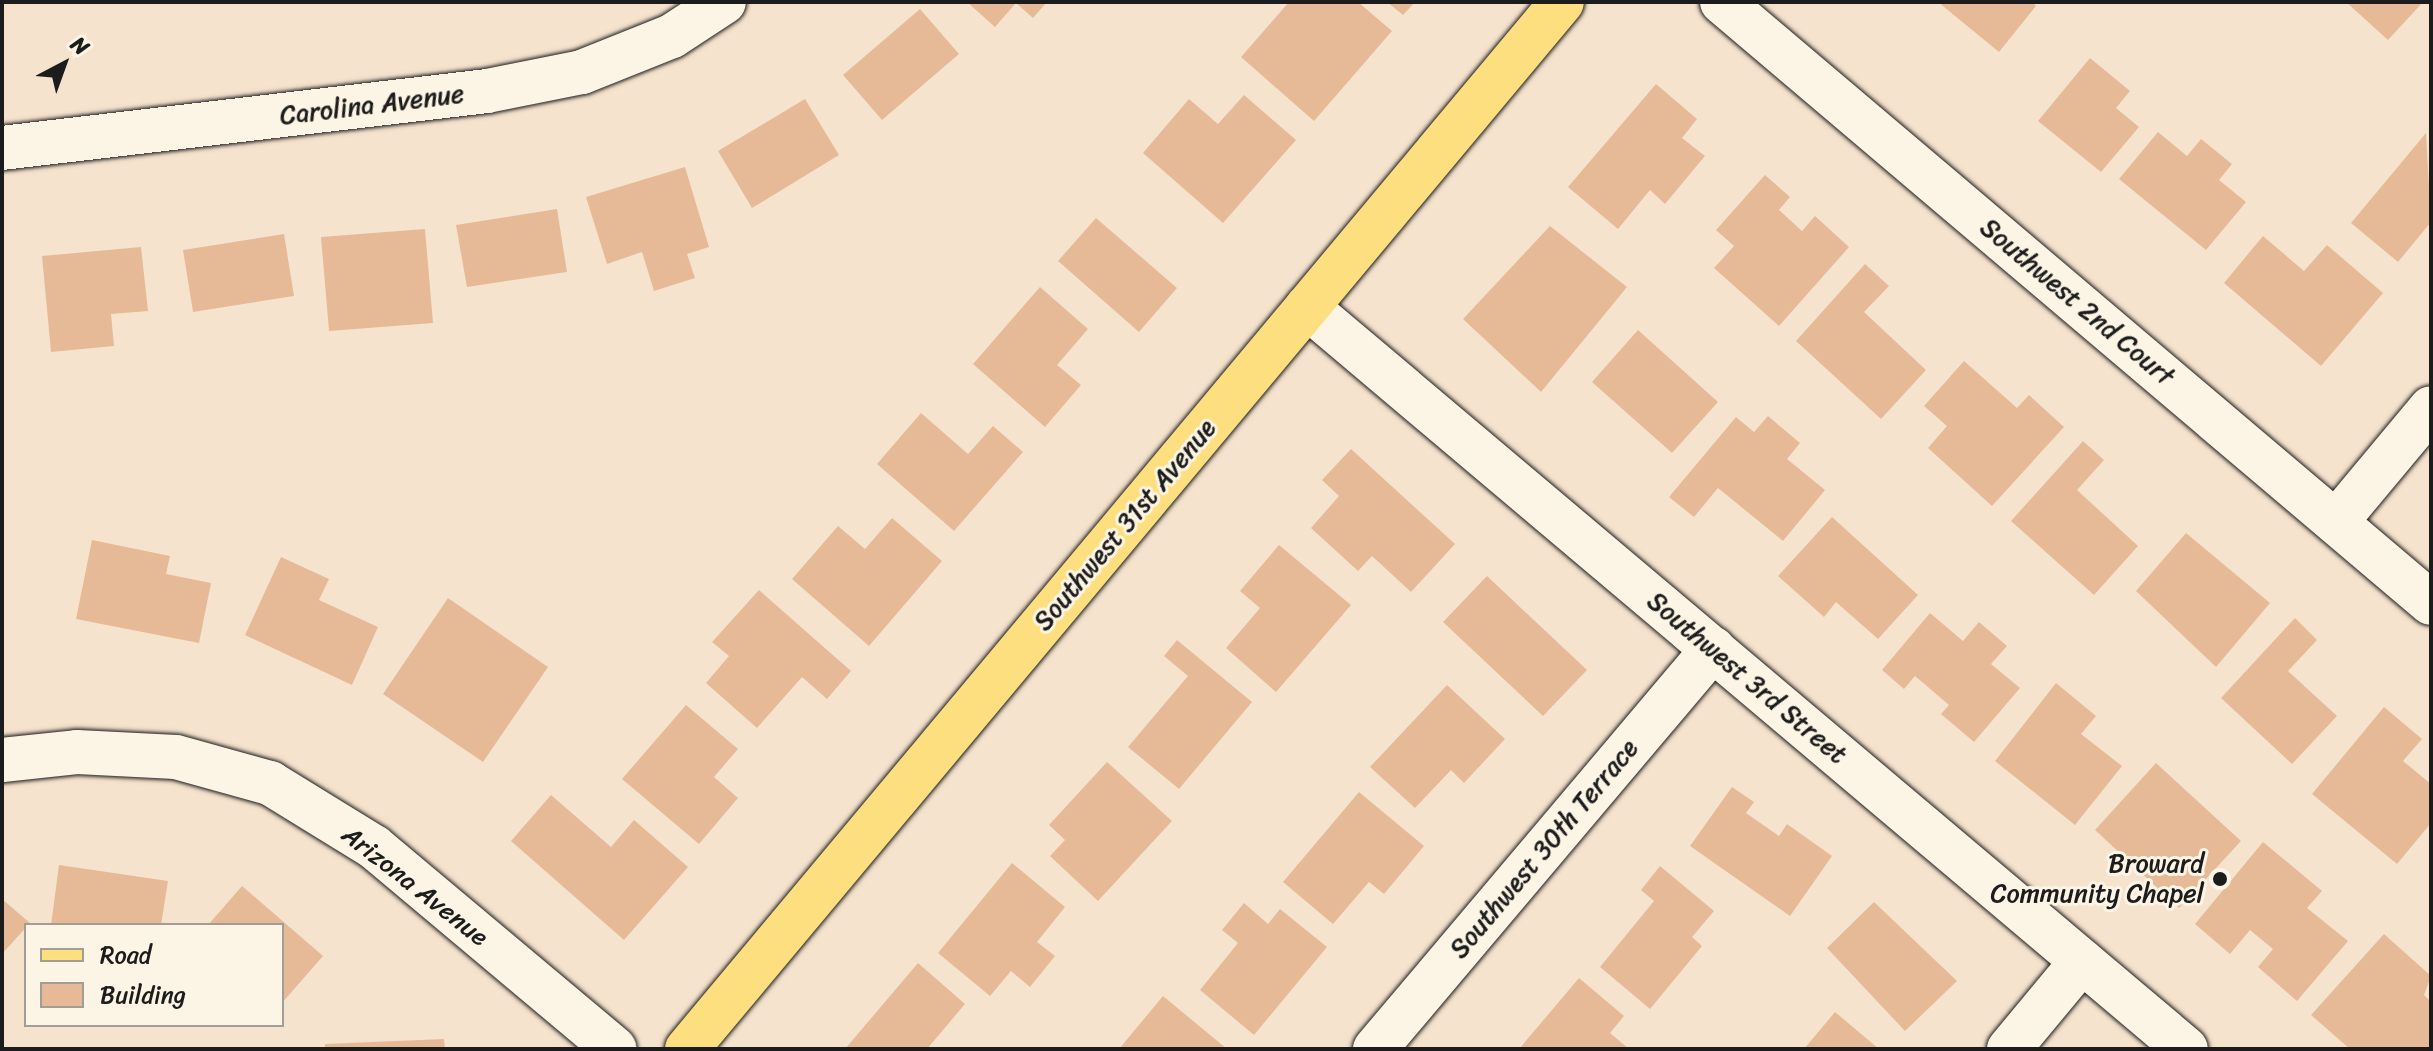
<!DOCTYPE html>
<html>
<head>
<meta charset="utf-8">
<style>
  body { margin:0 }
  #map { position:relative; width:2433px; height:1051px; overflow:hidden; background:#f6e3ce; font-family:Sriracha,sans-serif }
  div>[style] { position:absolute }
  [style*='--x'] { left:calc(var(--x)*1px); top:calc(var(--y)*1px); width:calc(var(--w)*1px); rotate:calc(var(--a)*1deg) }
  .building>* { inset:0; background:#e7ba97 }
  .roads { filter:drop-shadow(0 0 2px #1c1c1c) drop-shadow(0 0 2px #1c1c1c) }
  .minor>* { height:44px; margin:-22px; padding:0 22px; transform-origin:22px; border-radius:22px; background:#fcf5e5 }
  .major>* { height:44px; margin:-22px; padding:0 22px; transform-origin:22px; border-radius:22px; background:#fedf80 }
  .dots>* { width:22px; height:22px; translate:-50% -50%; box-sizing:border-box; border:4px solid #fcf5e5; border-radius:50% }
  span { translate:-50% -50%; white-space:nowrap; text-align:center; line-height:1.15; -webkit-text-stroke:6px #fcf5e5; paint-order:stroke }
  .street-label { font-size:26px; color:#1c1c1c }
  .poi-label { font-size:26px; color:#1c1c1c }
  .right { translate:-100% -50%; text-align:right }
  .frame { position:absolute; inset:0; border:4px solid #1c1c1c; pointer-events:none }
  .legend { position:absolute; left:24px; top:923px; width:260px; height:104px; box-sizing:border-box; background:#fcf5e5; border:2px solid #a29e95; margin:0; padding:10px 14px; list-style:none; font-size:24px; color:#1c1c1c }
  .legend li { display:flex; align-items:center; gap:16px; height:40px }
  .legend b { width:40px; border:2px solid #a29e95 }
  .north { position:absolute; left:24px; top:24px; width:80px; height:80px; -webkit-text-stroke:6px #fcf5e5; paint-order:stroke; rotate:41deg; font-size:22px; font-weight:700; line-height:32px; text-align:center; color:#1c1c1c }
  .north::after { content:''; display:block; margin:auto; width:28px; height:36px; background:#1c1c1c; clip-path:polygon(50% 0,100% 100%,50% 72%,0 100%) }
</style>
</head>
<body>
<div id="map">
  <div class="building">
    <div style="clip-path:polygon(967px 2px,1047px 2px,1033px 18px,1016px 3px,995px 27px)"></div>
    <div style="clip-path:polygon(1289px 2px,1358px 2px,1392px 31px,1314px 121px,1241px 57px)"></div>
    <div style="clip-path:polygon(1387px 2px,1415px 2px,1403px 15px)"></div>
    <div style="clip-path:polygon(1938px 2px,2032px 2px,2036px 6px,1999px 52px)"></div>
    <div style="clip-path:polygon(2346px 2px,2423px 2px,2388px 40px)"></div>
    <div style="clip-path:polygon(920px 9px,959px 54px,882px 120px,843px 75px)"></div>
    <div style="clip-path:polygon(2090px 58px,2130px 91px,2116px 108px,2139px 127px,2101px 172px,2038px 121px)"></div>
    <div style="clip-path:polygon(1656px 84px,1697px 119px,1682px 138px,1705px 156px,1665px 204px,1650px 190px,1618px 229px,1568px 187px)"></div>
    <div style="clip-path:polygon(1244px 95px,1296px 140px,1223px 223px,1143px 153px,1189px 99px,1218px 124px)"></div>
    <div style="clip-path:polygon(805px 99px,839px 155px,752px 208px,718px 151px)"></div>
    <div style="clip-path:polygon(2158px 132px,2187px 156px,2201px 139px,2232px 164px,2219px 180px,2246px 202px,2206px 250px,2119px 179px)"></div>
    <div style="clip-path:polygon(2426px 133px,2431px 222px,2398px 262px,2351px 223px)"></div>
    <div style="clip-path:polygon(685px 167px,709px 247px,687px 254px,695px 278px,654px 291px,642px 252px,607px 264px,586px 197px)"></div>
    <div style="clip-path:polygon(1765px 175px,1790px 197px,1779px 210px,1802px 231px,1815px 216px,1849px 247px,1779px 326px,1714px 268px,1734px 246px,1716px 230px)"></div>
    <div style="clip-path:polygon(557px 209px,567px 272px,467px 287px,456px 225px)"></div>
    <div style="clip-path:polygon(1096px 218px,1177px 288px,1139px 332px,1058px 261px)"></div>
    <div style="clip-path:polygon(1550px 226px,1627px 287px,1541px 392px,1463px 319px)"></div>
    <div style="clip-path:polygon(425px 229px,433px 323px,329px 331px,321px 237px)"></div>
    <div style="clip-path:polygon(284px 234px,294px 296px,193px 312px,183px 250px)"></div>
    <div style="clip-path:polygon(2263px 236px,2304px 271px,2327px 245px,2383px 293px,2321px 366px,2224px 283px)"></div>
    <div style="clip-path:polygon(141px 247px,148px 311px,111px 314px,114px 346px,51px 352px,42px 256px)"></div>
    <div style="clip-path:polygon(1865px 264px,1889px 286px,1864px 312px,1926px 370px,1881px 419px,1796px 341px)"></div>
    <div style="clip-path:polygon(1040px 287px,1088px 329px,1057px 365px,1081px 385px,1045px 427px,973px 364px)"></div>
    <div style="clip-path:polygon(1638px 330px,1718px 402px,1672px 453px,1592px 382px)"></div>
    <div style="clip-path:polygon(1964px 361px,2017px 408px,2029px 395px,2064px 427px,1992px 506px,1928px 448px,1947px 426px,1924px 406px)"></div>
    <div style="clip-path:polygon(921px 413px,968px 454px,993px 426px,1023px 452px,954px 531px,877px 464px)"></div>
    <div style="clip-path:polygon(1768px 416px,1800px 443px,1787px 459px,1825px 490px,1783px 541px,1718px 488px,1694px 517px,1669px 497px,1736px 417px,1754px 432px)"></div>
    <div style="clip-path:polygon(2083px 441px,2104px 460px,2077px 490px,2138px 546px,2094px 595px,2011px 521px)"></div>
    <div style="clip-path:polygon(1351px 449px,1455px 544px,1411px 592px,1372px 556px,1358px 571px,1311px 528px,1339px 496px,1322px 480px)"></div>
    <div style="clip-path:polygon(1832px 517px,1918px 595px,1878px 639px,1836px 602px,1824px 617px,1778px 576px)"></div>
    <div style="clip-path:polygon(892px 518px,942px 561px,869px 646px,792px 579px,838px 526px,865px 549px)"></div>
    <div style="clip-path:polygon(2186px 533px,2270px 603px,2216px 667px,2136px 591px)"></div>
    <div style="clip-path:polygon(92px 540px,170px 556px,166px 574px,211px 583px,199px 643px,76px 619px)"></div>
    <div style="clip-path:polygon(1279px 545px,1351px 605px,1276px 692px,1226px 648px,1260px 608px,1240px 591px)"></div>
    <div style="clip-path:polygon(281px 557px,329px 579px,319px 600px,378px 627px,352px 685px,245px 635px)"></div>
    <div style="clip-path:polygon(1487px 576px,1587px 670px,1543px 716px,1443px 622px)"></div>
    <div style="clip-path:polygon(759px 590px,851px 671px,827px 699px,802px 677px,757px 728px,706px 683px,729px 656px,712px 642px)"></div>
    <div style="clip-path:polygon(448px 598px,548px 667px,483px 762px,383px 694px)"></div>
    <div style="clip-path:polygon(1930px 613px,1963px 641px,1979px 622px,2007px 646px,1991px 664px,2020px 688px,1974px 742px,1941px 714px,1949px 705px,1915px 676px,1904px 689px,1882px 670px)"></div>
    <div style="clip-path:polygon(2295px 618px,2317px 640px,2288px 671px,2337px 716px,2292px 764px,2221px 698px)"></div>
    <div style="clip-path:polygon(1177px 640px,1252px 702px,1179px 789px,1128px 747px,1188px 676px,1164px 656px)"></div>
    <div style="clip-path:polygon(2056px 683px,2096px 716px,2081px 734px,2122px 766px,2075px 825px,1995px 761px)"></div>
    <div style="clip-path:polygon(1447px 685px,1505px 739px,1464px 783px,1451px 770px,1415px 808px,1370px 767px)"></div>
    <div style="clip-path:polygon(686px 705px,738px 749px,714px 777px,738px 798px,699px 844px,622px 779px)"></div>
    <div style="clip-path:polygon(2384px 707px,2422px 739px,2403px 761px,2431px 784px,2431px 823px,2397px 864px,2312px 794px)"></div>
    <div style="clip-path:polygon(1107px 762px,1172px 821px,1098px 901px,1050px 856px,1065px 840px,1049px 825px)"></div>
    <div style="clip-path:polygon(2156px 763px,2241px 841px,2179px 908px,2095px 830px)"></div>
    <div style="clip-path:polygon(1732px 787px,1754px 802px,1746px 813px,1779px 836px,1787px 824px,1832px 856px,1790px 916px,1690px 846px)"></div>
    <div style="clip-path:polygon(1359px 792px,1424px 846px,1384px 894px,1369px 882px,1333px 924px,1283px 882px)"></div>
    <div style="clip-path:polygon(551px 795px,611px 847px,634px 820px,688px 867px,624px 940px,511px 841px)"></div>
    <div style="clip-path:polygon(2263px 842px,2322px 891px,2307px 908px,2348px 941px,2297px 1001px,2258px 967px,2273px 949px,2250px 930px,2230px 954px,2195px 924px)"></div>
    <div style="clip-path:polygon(1012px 863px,1065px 907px,1037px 942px,1055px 956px,1030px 987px,1011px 971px,990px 996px,938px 953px)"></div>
    <div style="clip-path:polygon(59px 865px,168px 881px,161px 925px,51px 925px)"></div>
    <div style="clip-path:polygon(1660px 866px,1714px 911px,1692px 937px,1702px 946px,1650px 1009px,1600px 967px,1654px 901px,1641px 890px)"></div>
    <div style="clip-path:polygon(242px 886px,323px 956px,282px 1003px,282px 925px,208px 925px)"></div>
    <div style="clip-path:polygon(2px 899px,30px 923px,2px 954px)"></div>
    <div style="clip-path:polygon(1874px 902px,1957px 981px,1905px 1031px,1827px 948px)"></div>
    <div style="clip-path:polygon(1244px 903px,1268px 924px,1280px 909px,1327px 947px,1254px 1035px,1200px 990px,1238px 943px,1222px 930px)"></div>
    <div style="clip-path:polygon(2384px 934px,2431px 976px,2424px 995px,2431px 1002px,2431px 1049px,2350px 1049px,2311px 1015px)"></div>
    <div style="clip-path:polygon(918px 963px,965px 1004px,927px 1049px,845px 1049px)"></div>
    <div style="clip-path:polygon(1579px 978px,1624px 1016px,1610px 1033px,1629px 1049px,1519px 1049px)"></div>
    <div style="clip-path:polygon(1163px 996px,1227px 1049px,1119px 1049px)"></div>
    <div style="clip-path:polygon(1835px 1012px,1879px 1049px,1804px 1049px)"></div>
    <div style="clip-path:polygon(444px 1039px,445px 1049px,325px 1049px,325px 1044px)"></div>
  </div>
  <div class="roads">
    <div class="minor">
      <div style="--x:1722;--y:2;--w:929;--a:40.29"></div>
      <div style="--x:2;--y:148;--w:488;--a:-6.7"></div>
      <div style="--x:487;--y:91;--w:97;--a:-11.3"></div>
      <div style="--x:582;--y:72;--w:97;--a:-21.8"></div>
      <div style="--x:672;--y:36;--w:62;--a:-33.2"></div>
      <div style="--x:1307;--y:307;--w:1150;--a:40.17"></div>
      <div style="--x:2336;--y:522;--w:148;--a:-50.2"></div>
      <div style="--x:2;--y:760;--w:75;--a:-6.1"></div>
      <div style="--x:77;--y:752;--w:99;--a:2.9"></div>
      <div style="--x:176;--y:757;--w:98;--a:15.5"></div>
      <div style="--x:270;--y:783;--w:122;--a:31.6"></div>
      <div style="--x:374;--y:847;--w:314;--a:40"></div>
      <div style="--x:1375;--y:1049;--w:524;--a:-49.8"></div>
      <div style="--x:2009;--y:1049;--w:114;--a:-50.3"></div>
    </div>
    <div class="major">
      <div style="--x:687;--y:1049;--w:1364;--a:-50.11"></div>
    </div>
  </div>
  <div class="dots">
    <div style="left:2220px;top:879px;background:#1c1c1c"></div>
  </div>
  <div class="street-label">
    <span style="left:372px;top:105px;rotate:-7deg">Carolina Avenue</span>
    <span style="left:2077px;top:302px;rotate:40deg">Southwest 2nd Court</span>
    <span style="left:1125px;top:525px;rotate:-50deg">Southwest 31st Avenue</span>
    <span style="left:1747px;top:678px;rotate:40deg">Southwest 3rd Street</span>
    <span style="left:1544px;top:849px;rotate:-50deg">Southwest 30th Terrace</span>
    <span style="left:415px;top:886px;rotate:38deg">Arizona Avenue</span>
  </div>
  <div class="poi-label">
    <span class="right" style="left:2204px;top:879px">Broward<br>Community Chapel</span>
  </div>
  <div class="frame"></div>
  <ul class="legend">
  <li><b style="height:10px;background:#fedf80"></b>Road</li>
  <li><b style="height:22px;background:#e7ba97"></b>Building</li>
  </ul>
  <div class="north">N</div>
</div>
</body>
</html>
